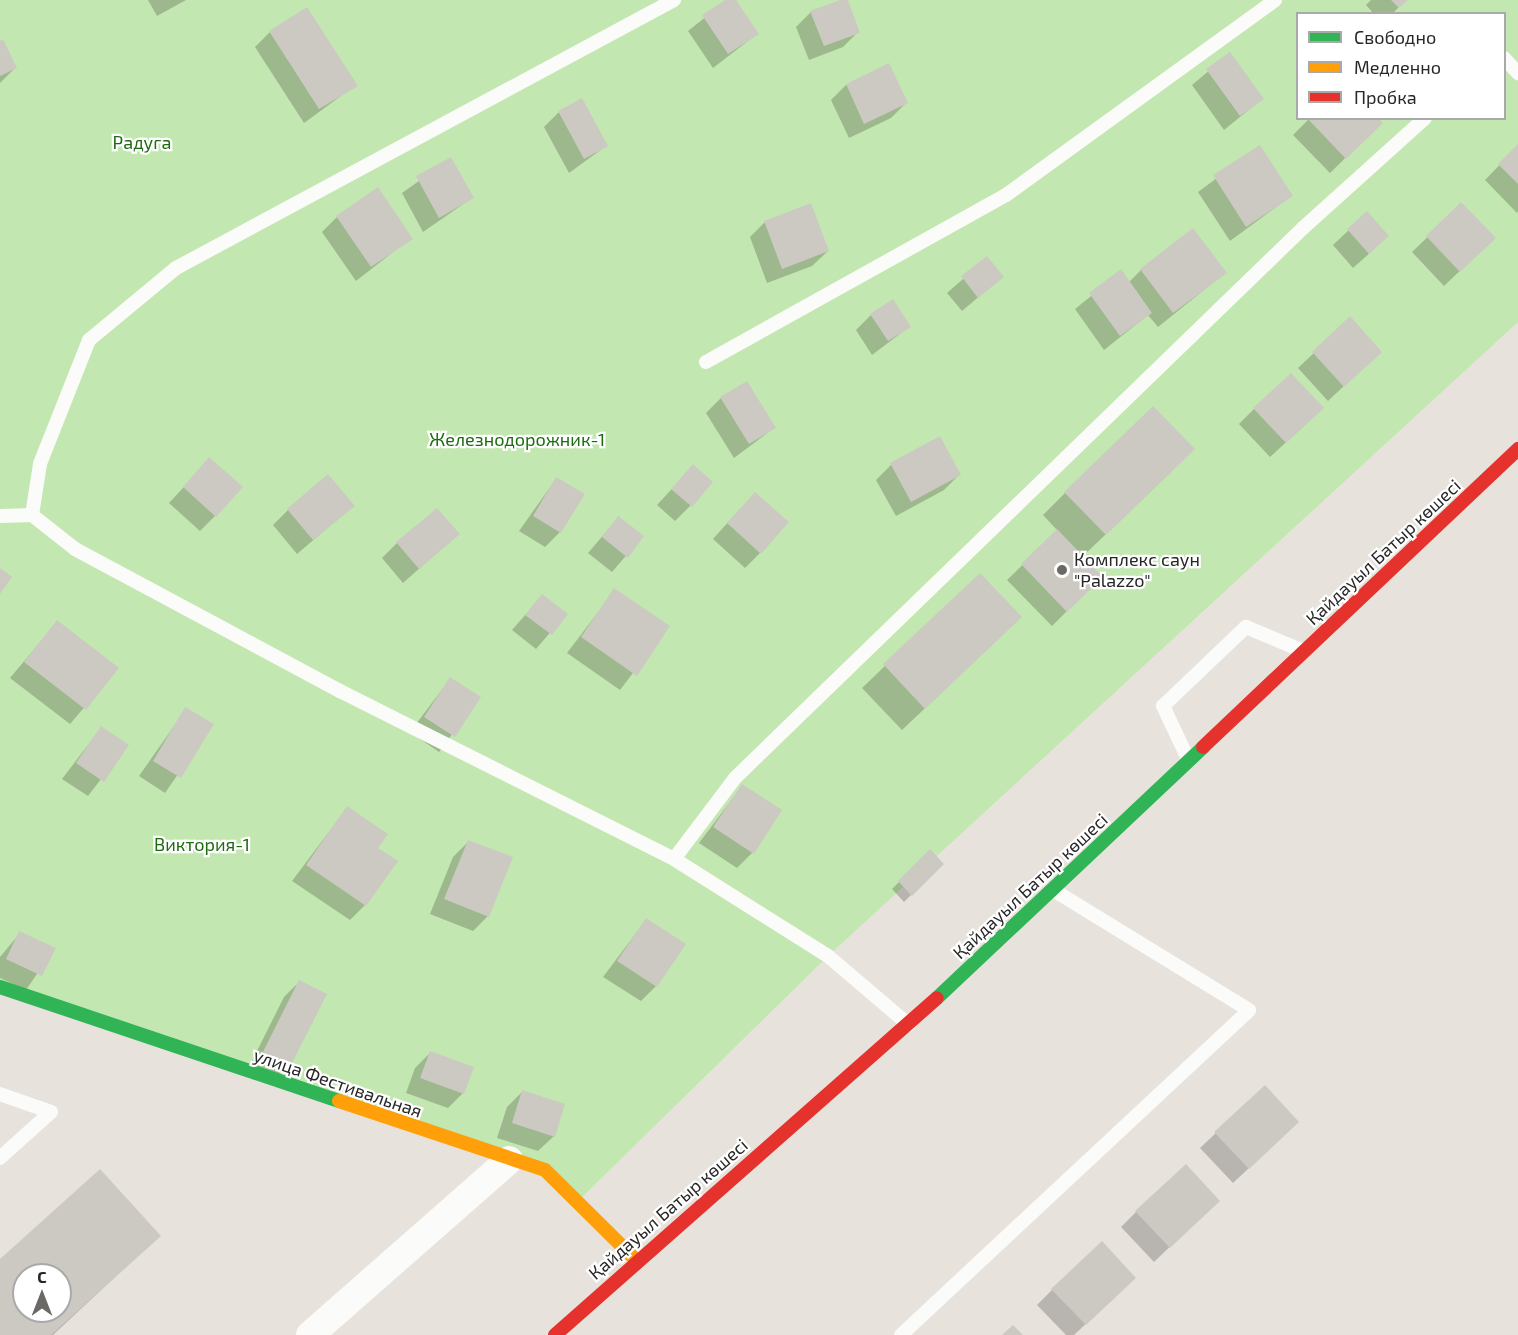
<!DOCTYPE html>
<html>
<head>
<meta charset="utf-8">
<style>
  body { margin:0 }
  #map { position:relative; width:1518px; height:1335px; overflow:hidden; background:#e7e3dc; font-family:"Exo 2",sans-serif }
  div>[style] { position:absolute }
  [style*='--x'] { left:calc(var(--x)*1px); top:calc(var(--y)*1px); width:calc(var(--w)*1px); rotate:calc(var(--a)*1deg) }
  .green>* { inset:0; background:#c3e7b0 }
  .shadow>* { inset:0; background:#0003 }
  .building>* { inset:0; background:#ccc9c3 }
  .lane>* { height:14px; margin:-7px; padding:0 7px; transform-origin:7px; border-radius:7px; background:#fbfbfa }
  .street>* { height:28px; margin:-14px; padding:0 14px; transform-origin:14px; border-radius:14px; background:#fbfbfa }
  .fast>* { height:14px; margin:-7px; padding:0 7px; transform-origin:7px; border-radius:7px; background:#30b455 }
  .slow>* { height:14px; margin:-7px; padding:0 7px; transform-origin:7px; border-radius:7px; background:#ff9f0a }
  .jam>* { height:14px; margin:-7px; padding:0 7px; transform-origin:7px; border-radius:7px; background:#e5322d }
  .dots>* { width:16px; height:16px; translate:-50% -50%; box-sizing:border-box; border:3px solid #fff; border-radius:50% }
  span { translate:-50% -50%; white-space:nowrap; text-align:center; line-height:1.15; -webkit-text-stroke:4.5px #fff; paint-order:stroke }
  .park-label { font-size:18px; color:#1d6b11 }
  .street-label { font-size:18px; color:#272727 }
  .poi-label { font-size:18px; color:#272727 }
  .left { translate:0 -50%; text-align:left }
  .legend { position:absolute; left:1296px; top:12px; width:210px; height:108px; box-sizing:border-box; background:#fff; border:2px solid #a9a9a9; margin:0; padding:8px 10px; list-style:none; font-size:18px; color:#272727 }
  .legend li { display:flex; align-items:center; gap:12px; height:30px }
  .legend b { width:30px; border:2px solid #a9a9a9 }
  .north { position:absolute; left:12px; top:1263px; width:60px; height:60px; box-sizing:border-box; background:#fff; border:2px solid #a9a9a9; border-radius:50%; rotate:0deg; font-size:16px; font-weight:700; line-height:24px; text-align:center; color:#272727 }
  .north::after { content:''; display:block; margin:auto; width:21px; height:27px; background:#6a6966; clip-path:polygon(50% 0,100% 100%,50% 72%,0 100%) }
</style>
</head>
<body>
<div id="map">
  <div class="green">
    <div style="clip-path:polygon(evenodd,0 0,1518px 0,1518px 322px,828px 956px,577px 1202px,545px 1170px,0 986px,0 0,1298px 14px,1504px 14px,1504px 118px,1298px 118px,1298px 14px)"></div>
  </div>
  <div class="shadow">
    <div style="clip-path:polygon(148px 0,186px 0,157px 16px)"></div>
    <div style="clip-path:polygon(727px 0,734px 0,757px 34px,713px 68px,688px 31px)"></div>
    <div style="clip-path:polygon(846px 0,858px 32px,843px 47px,809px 60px,796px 27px,811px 12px)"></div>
    <div style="clip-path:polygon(1371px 0,1406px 0,1392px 14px,1374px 14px,1366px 5px)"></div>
    <div style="clip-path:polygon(270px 32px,356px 85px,304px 123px,255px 47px)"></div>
    <div style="clip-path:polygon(0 42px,15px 68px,0 83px)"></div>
    <div style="clip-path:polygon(1229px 54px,1262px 99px,1224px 130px,1192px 85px)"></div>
    <div style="clip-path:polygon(846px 85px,906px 103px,891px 118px,849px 138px,831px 100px)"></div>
    <div style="clip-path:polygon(559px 112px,606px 146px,569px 173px,544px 127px)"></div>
    <div style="clip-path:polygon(1310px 118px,1381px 123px,1330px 173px,1293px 135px)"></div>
    <div style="clip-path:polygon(1518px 146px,1518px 211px,1517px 213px,1485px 180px)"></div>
    <div style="clip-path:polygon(1259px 147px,1291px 196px,1230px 241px,1198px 192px)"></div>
    <div style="clip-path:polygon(450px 159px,472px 198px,423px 232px,402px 193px)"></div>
    <div style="clip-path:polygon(1461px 205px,1494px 238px,1444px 286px,1412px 252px)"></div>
    <div style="clip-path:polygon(1367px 213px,1372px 251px,1353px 268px,1333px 245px)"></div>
    <div style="clip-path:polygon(337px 217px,411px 238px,356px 281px,322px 232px)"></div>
    <div style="clip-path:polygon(765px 222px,828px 251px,812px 266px,767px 283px,750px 237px)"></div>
    <div style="clip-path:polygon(987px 258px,1002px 277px,962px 311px,947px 293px)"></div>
    <div style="clip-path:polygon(1141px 270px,1225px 273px,1158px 327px,1148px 315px,1104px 350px,1075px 309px,1121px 272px,1129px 282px)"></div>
    <div style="clip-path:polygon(871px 315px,909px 327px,872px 355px,856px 330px)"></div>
    <div style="clip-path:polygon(1350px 319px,1365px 366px,1328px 401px,1298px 368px)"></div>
    <div style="clip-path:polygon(721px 398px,774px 428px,734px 458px,706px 413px)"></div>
    <div style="clip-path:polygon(1254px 409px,1307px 423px,1270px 457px,1239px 424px)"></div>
    <div style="clip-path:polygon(209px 460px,215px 516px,200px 531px,169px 503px)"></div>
    <div style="clip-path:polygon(891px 465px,959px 475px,944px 490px,896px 516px,876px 480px)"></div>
    <div style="clip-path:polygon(693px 466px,690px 506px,675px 521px,657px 505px)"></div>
    <div style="clip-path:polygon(1171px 472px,1082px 557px,1101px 577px,1052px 626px,1007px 580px,1058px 531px,1043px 515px,1065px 493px)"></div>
    <div style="clip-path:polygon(556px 479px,560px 532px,545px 547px,519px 531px)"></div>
    <div style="clip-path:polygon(353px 506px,297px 554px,273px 525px,288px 510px)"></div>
    <div style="clip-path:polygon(740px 509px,760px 553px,745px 568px,713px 539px)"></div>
    <div style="clip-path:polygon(618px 518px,642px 537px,612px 572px,588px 553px)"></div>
    <div style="clip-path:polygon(458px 534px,403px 583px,382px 558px,397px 543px)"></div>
    <div style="clip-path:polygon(980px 575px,998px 639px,902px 730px,862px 688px)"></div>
    <div style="clip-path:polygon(615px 590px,668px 627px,620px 690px,567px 653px)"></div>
    <div style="clip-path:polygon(542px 596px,566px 614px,536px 649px,512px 630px)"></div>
    <div style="clip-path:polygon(57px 622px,117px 669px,70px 724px,10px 678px)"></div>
    <div style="clip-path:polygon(450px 679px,479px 698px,439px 752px,410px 732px)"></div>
    <div style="clip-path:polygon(186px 709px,212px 725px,165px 793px,139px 776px)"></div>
    <div style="clip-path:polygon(101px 728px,127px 745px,88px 796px,62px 779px)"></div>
    <div style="clip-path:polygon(742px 786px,752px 853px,737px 868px,699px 843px)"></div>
    <div style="clip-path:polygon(347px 808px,376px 848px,365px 905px,350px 920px,292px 881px)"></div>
    <div style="clip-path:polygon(468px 842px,488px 916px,473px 931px,430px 914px,453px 857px)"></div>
    <div style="clip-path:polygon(930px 851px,942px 864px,904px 902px,892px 889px)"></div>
    <div style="clip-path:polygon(646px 920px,656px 986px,641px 1001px,603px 977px)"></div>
    <div style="clip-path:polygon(20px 933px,54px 949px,26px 990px,0 978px,0 957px)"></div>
    <div style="clip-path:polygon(299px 982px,325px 994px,289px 1065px,274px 1080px,249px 1067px,284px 997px)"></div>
    <div style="clip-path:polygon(430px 1053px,463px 1093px,448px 1108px,406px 1093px,415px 1068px)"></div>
    <div style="clip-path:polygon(1265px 1087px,1282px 1137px,1233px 1183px,1200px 1148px)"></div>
    <div style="clip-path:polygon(522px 1092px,554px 1136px,538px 1151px,497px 1138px,507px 1107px)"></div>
    <div style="clip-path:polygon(1136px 1212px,1203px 1215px,1154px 1262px,1121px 1227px)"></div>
    <div style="clip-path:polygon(evenodd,159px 1236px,53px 1335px,0 1335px,0 1261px,159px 1236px,24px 1275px,60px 1275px,60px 1311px,24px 1311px,24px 1275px)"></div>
    <div style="clip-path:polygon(1052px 1290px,1119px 1293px,1074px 1335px,1066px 1335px,1037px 1305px)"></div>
  </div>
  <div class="building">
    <div style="clip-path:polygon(725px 0,736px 0,759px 34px,728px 54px,702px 15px)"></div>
    <div style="clip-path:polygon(840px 0,848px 0,860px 33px,824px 46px,810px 11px)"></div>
    <div style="clip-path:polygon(1391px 0,1408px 0,1399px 8px)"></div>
    <div style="clip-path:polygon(307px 7px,358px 86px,319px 109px,269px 31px)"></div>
    <div style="clip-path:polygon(3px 39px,17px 68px,0 76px,0 41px)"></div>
    <div style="clip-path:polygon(1230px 52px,1264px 99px,1240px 116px,1206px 69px)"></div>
    <div style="clip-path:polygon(889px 63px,908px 103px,864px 124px,846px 84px)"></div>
    <div style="clip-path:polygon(582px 98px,608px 146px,584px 159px,558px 111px)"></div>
    <div style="clip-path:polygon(1307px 118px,1378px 118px,1383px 123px,1346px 159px)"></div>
    <div style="clip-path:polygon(1518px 144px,1518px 184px,1498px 164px)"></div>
    <div style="clip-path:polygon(1260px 145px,1293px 196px,1246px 227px,1213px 175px)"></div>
    <div style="clip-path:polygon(451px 157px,474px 198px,439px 218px,416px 176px)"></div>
    <div style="clip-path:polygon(378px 187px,413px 239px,371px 267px,336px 216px)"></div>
    <div style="clip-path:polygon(1461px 202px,1496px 238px,1460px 272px,1426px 236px)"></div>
    <div style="clip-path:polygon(811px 203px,829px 251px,782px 269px,764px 221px)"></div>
    <div style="clip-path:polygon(1367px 211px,1389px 236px,1369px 254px,1347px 229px)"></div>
    <div style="clip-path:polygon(1193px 228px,1227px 273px,1173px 313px,1140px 269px)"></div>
    <div style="clip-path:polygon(987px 256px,1004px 277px,978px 298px,961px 276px)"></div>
    <div style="clip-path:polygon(1121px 269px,1152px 313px,1120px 336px,1089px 293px)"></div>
    <div style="clip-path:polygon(893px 299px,911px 327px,888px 341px,870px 314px)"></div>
    <div style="clip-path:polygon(1350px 316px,1382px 352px,1344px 387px,1312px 352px)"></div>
    <div style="clip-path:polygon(1291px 373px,1324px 408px,1286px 443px,1253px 408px)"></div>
    <div style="clip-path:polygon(747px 381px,776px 428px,749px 444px,720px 397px)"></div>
    <div style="clip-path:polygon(1153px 406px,1195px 449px,1106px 535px,1064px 492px)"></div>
    <div style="clip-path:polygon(940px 436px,961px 475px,911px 502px,890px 463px)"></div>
    <div style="clip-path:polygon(209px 457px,243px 487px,216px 517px,183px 487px)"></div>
    <div style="clip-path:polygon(693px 464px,713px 482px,692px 507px,671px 489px)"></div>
    <div style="clip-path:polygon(328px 474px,355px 506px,313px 540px,287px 509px)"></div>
    <div style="clip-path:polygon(556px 477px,585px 494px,561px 533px,533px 516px)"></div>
    <div style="clip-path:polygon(755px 492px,789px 522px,761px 554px,727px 523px)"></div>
    <div style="clip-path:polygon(437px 508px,460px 534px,419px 569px,396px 542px)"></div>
    <div style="clip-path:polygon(618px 516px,644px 536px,628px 558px,602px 537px)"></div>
    <div style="clip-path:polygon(1057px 529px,1103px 577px,1067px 612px,1021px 564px)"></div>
    <div style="clip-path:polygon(0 568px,12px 577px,0 594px)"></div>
    <div style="clip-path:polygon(980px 573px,1022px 617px,925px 709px,883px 664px)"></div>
    <div style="clip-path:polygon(614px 588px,670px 626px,637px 676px,581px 637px)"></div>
    <div style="clip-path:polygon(542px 594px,568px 614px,552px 635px,525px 615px)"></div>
    <div style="clip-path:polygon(57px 620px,119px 668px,86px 710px,24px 662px)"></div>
    <div style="clip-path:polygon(450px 677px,481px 697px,455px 737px,424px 717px)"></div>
    <div style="clip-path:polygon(185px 707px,214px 724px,181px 778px,153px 761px)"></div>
    <div style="clip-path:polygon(101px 726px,129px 745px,104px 782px,76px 763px)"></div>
    <div style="clip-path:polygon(742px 784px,782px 810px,754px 854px,713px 827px)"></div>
    <div style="clip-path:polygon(347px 806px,388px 834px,378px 848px,398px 861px,366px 906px,306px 865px)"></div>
    <div style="clip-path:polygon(468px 840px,513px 857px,489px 917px,444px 899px)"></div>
    <div style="clip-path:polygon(930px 849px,944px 864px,912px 896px,898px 881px)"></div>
    <div style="clip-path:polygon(646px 918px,686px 944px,657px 987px,617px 961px)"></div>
    <div style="clip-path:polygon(19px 931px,56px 948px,42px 976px,6px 959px)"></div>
    <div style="clip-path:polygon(299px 980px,327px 994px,291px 1065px,263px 1052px)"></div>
    <div style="clip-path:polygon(430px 1051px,474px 1067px,464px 1094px,420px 1078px)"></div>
    <div style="clip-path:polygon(1265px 1085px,1299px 1122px,1249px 1169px,1214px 1132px)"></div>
    <div style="clip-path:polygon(522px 1090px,565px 1104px,555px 1137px,512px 1123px)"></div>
    <div style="clip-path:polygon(1186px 1164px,1220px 1201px,1170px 1248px,1135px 1211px)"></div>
    <div style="clip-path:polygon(evenodd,100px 1169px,161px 1236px,51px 1335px,0 1335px,0 1259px,100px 1169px,24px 1275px,60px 1275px,60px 1311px,24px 1311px,24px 1275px)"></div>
    <div style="clip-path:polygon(1102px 1241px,1136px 1278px,1086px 1325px,1051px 1289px)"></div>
    <div style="clip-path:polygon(1013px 1325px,1023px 1335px,1002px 1335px)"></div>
  </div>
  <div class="lane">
    <div style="--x:674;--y:0;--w:566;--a:151.71"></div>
    <div style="--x:176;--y:268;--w:113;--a:140.4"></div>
    <div style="--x:89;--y:340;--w:133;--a:111.6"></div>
    <div style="--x:40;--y:464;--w:52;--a:98.9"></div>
    <div style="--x:32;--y:515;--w:55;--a:38.3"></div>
    <div style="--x:75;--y:549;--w:301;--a:28.2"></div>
    <div style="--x:340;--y:691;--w:374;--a:26.7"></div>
    <div style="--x:674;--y:859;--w:182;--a:32.2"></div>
    <div style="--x:828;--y:956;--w:106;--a:40.4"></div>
    <div style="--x:1504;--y:58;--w:21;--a:47"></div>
    <div style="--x:706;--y:362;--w:343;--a:-29.1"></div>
    <div style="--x:1006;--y:195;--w:332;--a:-35.9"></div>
    <div style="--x:0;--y:516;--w:32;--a:-2"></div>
    <div style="--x:1189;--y:761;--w:61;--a:-115.3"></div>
    <div style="--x:1163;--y:706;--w:115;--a:-43.6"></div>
    <div style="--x:1246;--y:627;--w:62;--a:22.8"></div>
    <div style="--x:674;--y:859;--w:101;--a:-53"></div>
    <div style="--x:735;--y:778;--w:791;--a:-44.08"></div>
    <div style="--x:1303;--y:228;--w:164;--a:-42"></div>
    <div style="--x:0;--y:1094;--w:54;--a:19.4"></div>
    <div style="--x:51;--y:1112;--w:69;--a:138"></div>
    <div style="--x:901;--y:1335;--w:476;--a:-43"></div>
    <div style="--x:1249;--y:1010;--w:230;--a:-148.5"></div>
  </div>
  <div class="street">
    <div style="--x:310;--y:1335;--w:265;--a:-41.3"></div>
  </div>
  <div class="fast">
    <div style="--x:0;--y:987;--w:358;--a:18.6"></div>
    <div style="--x:937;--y:998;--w:366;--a:-43.3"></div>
  </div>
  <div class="slow">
    <div style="--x:339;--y:1101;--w:217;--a:18.5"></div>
    <div style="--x:545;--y:1170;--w:127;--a:44.7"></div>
  </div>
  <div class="jam">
    <div style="--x:1203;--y:747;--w:434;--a:-43.4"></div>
    <div style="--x:555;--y:1335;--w:509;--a:-41.42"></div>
  </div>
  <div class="dots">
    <div style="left:1062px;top:570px;background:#6a6966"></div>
  </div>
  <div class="park-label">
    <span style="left:142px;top:142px">Радуга</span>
    <span style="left:517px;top:439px">Железнодорожник-1</span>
    <span style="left:202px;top:844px">Виктория-1</span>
  </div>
  <div class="street-label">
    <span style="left:1383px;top:552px;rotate:-43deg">Қайдауыл Батыр көшесі</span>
    <span style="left:1030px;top:886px;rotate:-43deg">Қайдауыл Батыр көшесі</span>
    <span style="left:338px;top:1083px;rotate:19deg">улица Фестивальная</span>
    <span style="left:668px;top:1209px;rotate:-41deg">Қайдауыл Батыр көшесі</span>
  </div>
  <div class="poi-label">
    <span class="left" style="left:1074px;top:570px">Комплекс саун<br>"Palazzo"</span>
  </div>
  <ul class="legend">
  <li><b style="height:8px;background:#30b455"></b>Свободно</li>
  <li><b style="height:8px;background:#ff9f0a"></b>Медленно</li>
  <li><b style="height:8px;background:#e5322d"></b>Пробка</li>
  </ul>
  <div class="north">С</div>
</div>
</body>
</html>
